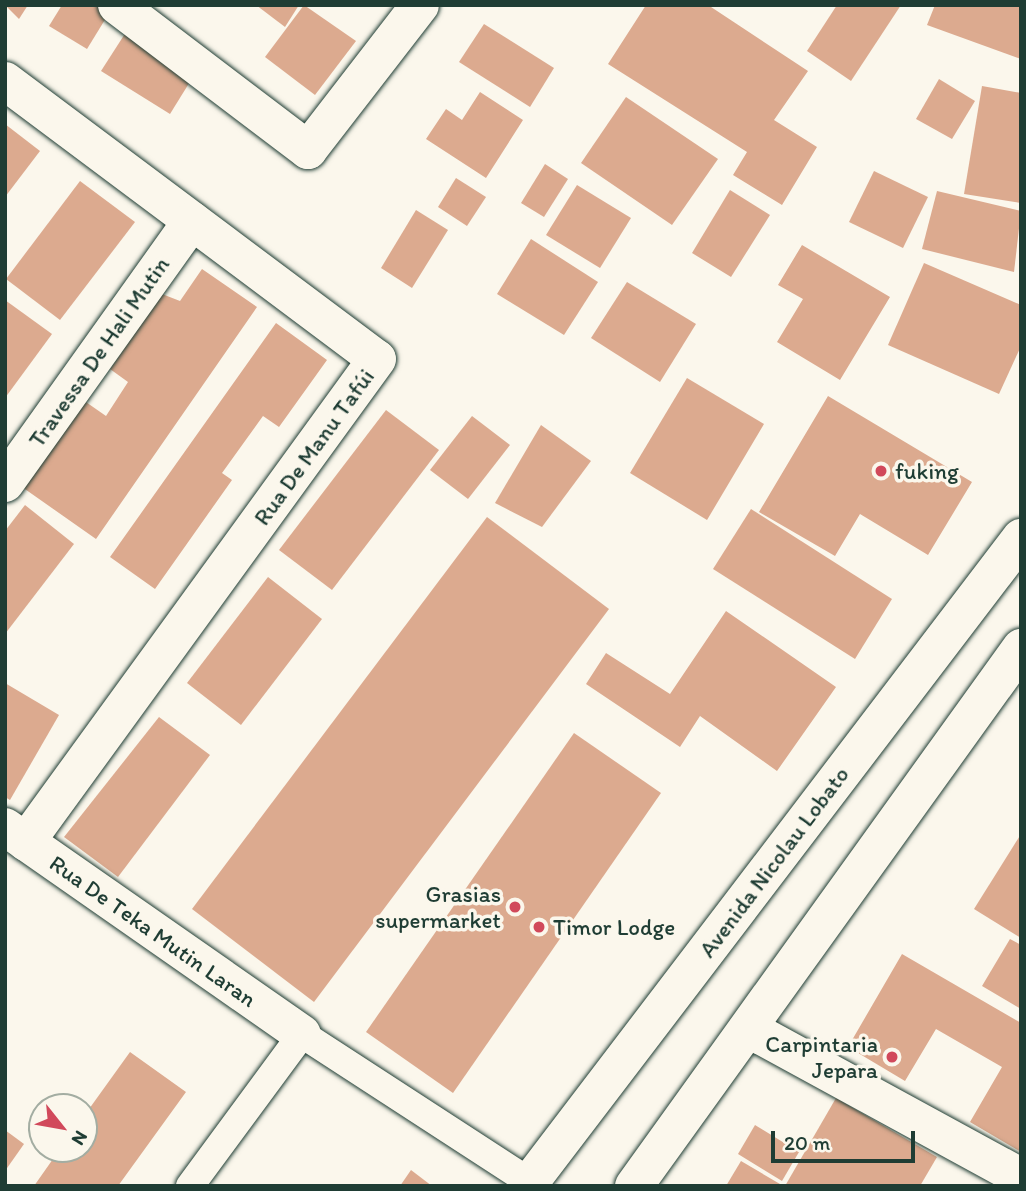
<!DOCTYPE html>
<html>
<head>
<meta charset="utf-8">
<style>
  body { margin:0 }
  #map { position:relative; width:1026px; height:1191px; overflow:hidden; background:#fbf7ec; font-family:Itim,sans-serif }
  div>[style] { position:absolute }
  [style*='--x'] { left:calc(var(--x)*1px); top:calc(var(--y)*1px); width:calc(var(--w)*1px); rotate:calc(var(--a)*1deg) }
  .building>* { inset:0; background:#dcaa8f }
  .roads { filter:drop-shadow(0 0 2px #1f3d34) drop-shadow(0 0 2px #1f3d34) }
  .lane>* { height:28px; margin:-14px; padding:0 14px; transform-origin:14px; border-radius:14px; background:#fbf7ec }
  .street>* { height:38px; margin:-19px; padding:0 19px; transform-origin:19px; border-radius:19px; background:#fbf7ec }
  .primary>* { height:38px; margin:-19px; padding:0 19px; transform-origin:19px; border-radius:19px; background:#fbf7ec }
  .dots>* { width:19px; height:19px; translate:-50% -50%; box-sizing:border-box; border:4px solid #fbf7ec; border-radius:50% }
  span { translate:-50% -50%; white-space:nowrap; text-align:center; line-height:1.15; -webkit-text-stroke:7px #fbf7ec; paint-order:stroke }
  .street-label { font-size:23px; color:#1f3d34 }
  .poi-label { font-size:23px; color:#1f3d34 }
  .left { translate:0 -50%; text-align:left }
  .right { translate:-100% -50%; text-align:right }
  .frame { position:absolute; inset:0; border:7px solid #1f3d34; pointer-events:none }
  .north { position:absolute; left:28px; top:1093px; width:70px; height:70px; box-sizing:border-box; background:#fbf7ec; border:2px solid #a3ada2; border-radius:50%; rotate:121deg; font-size:19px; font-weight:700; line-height:28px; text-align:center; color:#1f3d34 }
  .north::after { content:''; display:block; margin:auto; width:24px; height:32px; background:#d1495b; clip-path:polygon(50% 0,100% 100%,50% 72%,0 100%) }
  .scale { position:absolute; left:771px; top:1131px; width:144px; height:32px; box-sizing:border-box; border:4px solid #1f3d34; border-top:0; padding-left:9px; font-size:21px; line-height:24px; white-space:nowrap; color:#1f3d34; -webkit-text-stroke:5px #fbf7ec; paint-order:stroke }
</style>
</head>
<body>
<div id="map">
  <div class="building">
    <div style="clip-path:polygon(5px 5px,28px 5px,19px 19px)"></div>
    <div style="clip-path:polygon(62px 5px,114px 5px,87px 49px,49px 26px)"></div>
    <div style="clip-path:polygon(256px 5px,299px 5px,285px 27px)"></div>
    <div style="clip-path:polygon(304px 5px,356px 41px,315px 95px,265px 57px)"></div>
    <div style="clip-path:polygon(646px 5px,708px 5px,808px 71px,774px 120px,817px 147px,782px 205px,733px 175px,747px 152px,608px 64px)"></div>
    <div style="clip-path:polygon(837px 5px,901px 5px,851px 81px,807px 51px)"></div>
    <div style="clip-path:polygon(935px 5px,1021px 5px,1021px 59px,927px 25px)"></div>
    <div style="clip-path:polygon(484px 24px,554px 68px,530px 107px,459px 62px)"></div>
    <div style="clip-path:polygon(128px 29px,196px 72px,170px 114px,101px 71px)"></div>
    <div style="clip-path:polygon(939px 79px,975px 101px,952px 139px,916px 119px)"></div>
    <div style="clip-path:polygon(982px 86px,1021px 93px,1021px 203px,964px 194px)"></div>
    <div style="clip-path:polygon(480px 92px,523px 120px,486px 178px,426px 139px,446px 109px,462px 120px)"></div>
    <div style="clip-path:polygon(626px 97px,718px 159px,672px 225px,581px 163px)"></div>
    <div style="clip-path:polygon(5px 124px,40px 151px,5px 197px)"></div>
    <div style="clip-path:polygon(545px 164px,568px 179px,544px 217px,521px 203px)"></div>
    <div style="clip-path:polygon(874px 171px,928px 197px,903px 248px,849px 222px)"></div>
    <div style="clip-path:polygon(456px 178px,486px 197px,467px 226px,438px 207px)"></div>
    <div style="clip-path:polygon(80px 181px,135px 222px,60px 320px,6px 279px)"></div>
    <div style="clip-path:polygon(577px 185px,631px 218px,600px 268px,546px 235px)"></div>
    <div style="clip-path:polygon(730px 190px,770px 215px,731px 277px,692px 253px)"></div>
    <div style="clip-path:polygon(937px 191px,1021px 211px,1014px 272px,922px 249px)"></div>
    <div style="clip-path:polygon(416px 210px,448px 230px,412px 288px,381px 268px)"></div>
    <div style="clip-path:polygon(531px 239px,598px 282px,564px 335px,497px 294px)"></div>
    <div style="clip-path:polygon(802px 245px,890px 297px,840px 380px,777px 342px,803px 299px,778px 285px)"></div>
    <div style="clip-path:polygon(924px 263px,1021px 305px,1021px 346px,999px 394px,888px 345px)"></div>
    <div style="clip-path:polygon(202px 269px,257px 307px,96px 539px,22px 487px,83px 400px,106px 416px,128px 382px,110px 369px,162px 294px,180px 301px)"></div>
    <div style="clip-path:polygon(627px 282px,696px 324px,660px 382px,591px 338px)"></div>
    <div style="clip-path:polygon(5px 300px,52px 334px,5px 398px)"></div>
    <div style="clip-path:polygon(276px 323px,327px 360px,279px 427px,263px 416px,222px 473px,232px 480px,155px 589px,110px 557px)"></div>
    <div style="clip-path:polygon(687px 378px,764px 424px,707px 520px,630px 473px)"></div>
    <div style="clip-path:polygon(828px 396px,972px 482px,928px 555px,860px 514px,835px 556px,759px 512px)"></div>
    <div style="clip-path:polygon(386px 410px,439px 450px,332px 590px,279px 550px)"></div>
    <div style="clip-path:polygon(472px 416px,510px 445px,468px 499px,430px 470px)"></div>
    <div style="clip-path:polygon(541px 425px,591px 461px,542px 527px,495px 503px)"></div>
    <div style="clip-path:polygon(25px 505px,74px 544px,5px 634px,5px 531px)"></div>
    <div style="clip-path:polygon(751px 509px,892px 599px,855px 659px,713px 569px)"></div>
    <div style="clip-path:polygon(487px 517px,609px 609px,314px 1002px,192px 909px)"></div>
    <div style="clip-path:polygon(268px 577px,322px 619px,241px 725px,187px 683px)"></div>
    <div style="clip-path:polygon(726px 611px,836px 687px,777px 771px,700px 716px,680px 747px,586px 684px,606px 653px,670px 694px)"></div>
    <div style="clip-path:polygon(5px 683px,59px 715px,10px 800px,5px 797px)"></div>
    <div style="clip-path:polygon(159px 717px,210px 755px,118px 877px,64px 837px)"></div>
    <div style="clip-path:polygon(574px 733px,661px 793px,453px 1093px,366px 1032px)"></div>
    <div style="clip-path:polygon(1021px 834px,1021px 938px,974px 909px)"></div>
    <div style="clip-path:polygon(1010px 939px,1021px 945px,1021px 1009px,982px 986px)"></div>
    <div style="clip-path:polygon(902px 954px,1021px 1023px,1021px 1152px,970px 1122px,1002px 1067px,936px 1029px,905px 1081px,848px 1047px)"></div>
    <div style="clip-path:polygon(130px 1052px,186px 1092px,118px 1186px,34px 1186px,60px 1149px,84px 1149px,84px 1116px)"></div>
    <div style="clip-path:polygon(836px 1098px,937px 1157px,920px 1186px,785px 1186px)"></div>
    <div style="clip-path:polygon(755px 1125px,799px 1152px,782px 1181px,738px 1154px)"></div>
    <div style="clip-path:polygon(5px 1130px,24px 1144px,5px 1171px)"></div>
    <div style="clip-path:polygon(741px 1161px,780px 1184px,778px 1186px,726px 1186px)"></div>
    <div style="clip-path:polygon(411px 1170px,432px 1186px,400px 1186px)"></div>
  </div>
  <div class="roads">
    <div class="lane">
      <div style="--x:190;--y:1186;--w:189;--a:-53.6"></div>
      <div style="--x:302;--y:1034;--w:272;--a:33"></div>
    </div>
    <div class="street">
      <div style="--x:117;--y:5;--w:240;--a:37.2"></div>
      <div style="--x:308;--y:150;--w:183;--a:-52.3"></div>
      <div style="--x:5;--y:81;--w:464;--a:36.8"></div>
      <div style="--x:377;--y:359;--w:597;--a:126.01"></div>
      <div style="--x:5;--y:483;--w:322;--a:-54.5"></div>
      <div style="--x:5;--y:827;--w:362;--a:34.9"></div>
      <div style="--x:749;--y:1029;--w:310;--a:28.6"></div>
    </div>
    <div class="primary">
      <div style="--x:527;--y:1186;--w:815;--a:-52.68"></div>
      <div style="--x:634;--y:1186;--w:663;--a:-54.27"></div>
    </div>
  </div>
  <div class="dots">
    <div style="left:881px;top:471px;background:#d1495b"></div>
    <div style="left:515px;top:907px;background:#d1495b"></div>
    <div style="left:539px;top:927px;background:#d1495b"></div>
    <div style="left:892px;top:1057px;background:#d1495b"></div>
  </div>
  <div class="street-label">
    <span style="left:99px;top:352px;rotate:-55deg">Travessa De Hali Mutin</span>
    <span style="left:314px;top:447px;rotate:-54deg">Rua De Manu Tafúi</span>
    <span style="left:774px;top:862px;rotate:-53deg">Avenida Nicolau Lobato</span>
    <span style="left:153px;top:931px;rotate:35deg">Rua De Teka Mutin Laran</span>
  </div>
  <div class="poi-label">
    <span class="left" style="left:895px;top:471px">fuking</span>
    <span class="right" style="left:501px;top:907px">Grasias<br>supermarket</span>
    <span class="left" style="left:553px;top:927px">Timor Lodge</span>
    <span class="right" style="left:878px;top:1057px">Carpintaria<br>Jepara</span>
  </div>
  <div class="frame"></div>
  <div class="north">N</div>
  <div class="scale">20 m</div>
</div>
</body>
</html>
